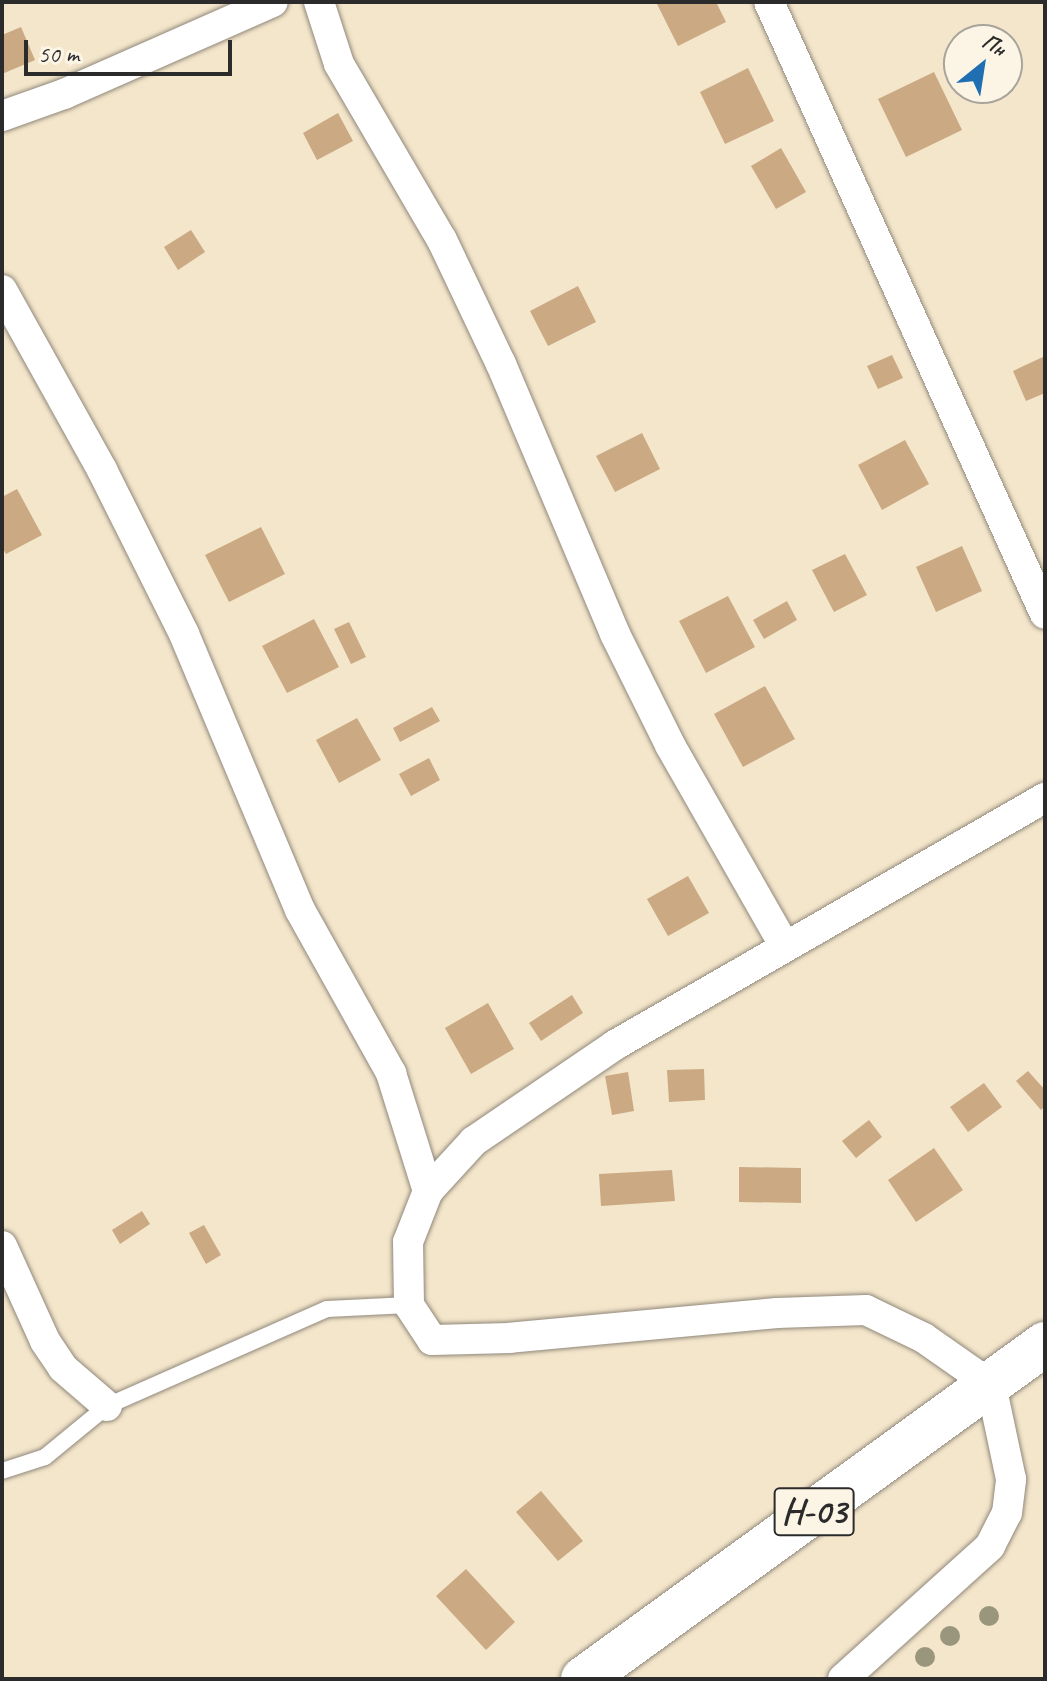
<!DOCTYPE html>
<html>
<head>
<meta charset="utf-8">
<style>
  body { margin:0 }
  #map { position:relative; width:1047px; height:1681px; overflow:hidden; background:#f4e6cb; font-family:Caveat,sans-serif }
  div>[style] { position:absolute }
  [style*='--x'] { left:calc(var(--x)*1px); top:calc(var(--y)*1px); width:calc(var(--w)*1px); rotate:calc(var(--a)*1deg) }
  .building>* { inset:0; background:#caa983 }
  .roads { filter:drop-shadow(0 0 2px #90887b) drop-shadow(0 0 2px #90887b) }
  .service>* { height:16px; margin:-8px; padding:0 8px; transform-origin:8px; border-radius:8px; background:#fff }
  .minor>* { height:30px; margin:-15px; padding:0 15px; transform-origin:15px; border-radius:15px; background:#fff }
  .primary>* { height:44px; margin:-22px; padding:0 22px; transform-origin:22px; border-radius:22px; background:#fff }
  .trees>* { width:20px; height:20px; margin:-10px; border-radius:50%; background:#9a967d }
  span { translate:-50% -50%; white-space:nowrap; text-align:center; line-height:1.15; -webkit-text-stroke:6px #fcf5e5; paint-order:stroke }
  .shield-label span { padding:2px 6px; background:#fcf5e5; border:2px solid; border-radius:6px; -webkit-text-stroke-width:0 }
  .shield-label { font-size:36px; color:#2b2b2b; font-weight:700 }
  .frame { position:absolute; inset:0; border:4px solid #2b2b2b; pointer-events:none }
  .north { position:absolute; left:943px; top:24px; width:80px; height:80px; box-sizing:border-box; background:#fcf5e5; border:2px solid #a8a49b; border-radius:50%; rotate:30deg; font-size:22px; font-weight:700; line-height:32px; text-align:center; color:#2b2b2b }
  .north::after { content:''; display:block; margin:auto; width:28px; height:36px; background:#1f6fb2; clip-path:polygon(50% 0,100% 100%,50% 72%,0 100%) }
  .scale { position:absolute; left:24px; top:40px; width:208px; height:36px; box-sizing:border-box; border:4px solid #2b2b2b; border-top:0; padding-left:10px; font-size:24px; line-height:28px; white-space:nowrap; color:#2b2b2b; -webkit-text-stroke:6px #fcf5e5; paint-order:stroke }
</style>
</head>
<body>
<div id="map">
  <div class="building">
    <div style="clip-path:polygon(656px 2px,716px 2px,726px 22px,678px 46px)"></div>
    <div style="clip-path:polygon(21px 27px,35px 60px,2px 74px,2px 35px)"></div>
    <div style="clip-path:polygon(748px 68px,774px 121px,725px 144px,700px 92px)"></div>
    <div style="clip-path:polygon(934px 72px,962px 130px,906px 157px,878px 99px)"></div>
    <div style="clip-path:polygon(338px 113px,353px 141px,317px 160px,303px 133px)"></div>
    <div style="clip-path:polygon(781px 148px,806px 192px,776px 209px,751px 166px)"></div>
    <div style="clip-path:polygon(191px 230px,205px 252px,178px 270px,164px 247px)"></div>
    <div style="clip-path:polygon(578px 286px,596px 322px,548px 346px,530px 311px)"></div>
    <div style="clip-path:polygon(892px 355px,903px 378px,878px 389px,867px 366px)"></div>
    <div style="clip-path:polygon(1045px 356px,1045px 393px,1026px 401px,1013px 371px)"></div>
    <div style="clip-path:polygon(642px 433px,660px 469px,615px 492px,596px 456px)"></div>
    <div style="clip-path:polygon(905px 440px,929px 484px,882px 510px,858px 465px)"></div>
    <div style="clip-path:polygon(17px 489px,42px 535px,6px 554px,2px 547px,2px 497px)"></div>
    <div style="clip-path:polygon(261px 527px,285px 574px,229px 602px,205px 555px)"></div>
    <div style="clip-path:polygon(962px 546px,982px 591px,936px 612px,916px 567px)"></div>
    <div style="clip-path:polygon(845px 554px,867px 595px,834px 612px,812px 570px)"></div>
    <div style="clip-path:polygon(728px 596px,755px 647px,706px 673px,679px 621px)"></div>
    <div style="clip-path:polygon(787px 601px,797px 620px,764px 639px,753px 620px)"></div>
    <div style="clip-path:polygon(314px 619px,339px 667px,287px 693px,262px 646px)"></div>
    <div style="clip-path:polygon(349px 622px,366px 657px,351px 664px,334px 629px)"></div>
    <div style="clip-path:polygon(765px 686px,795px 739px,743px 767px,714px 714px)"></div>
    <div style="clip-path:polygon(432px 707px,440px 721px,400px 742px,393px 728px)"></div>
    <div style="clip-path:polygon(357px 718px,381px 760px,339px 783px,316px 740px)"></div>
    <div style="clip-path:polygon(429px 758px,440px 780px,411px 796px,399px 774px)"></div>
    <div style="clip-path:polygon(688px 876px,709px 913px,668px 936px,647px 899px)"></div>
    <div style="clip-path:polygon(572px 995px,583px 1013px,541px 1041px,529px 1023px)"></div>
    <div style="clip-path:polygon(488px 1003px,514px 1049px,471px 1074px,445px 1028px)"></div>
    <div style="clip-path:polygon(704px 1069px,705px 1100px,669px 1102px,667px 1070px)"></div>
    <div style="clip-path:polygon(1028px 1071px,1045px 1090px,1045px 1106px,1041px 1110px,1016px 1081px)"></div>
    <div style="clip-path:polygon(628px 1072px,634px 1111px,612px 1115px,605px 1076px)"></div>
    <div style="clip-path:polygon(984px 1083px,1002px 1107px,968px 1132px,950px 1107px)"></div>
    <div style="clip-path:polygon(869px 1120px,882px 1137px,856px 1158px,842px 1141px)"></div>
    <div style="clip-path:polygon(934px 1148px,963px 1190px,916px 1222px,888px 1180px)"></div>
    <div style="clip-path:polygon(739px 1167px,801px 1168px,801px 1203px,739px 1202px)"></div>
    <div style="clip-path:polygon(672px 1170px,675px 1201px,601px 1206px,599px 1174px)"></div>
    <div style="clip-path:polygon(142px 1211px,150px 1224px,120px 1244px,112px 1230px)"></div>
    <div style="clip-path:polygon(204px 1225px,221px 1255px,206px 1264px,189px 1233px)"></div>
    <div style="clip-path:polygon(541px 1491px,583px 1541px,558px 1561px,516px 1512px)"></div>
    <div style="clip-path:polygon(466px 1569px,515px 1622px,486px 1650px,436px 1596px)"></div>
  </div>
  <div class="roads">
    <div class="service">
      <div style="--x:2;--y:1471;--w:45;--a:-18"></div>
      <div style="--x:45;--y:1457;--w:80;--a:-39.4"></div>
      <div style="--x:107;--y:1406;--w:240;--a:-23.8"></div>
      <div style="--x:327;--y:1309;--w:82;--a:-2.8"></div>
    </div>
    <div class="minor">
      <div style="--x:319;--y:2;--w:65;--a:72.1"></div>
      <div style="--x:339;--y:64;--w:204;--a:59.7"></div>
      <div style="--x:442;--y:240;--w:137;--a:64.6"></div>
      <div style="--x:501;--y:364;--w:293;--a:67.1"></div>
      <div style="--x:615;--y:634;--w:124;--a:63.6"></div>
      <div style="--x:670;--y:745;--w:230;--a:60.3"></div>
      <div style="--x:769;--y:2;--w:671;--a:65.73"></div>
      <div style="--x:2;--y:116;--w:66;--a:-19.5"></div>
      <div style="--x:64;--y:94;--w:228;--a:-23.8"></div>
      <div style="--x:2;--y:290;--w:206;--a:60.9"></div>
      <div style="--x:102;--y:470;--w:183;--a:63.4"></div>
      <div style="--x:184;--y:634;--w:299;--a:67.2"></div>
      <div style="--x:300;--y:910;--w:187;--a:60.8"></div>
      <div style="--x:391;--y:1073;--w:124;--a:72.6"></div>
      <div style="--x:2;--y:1246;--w:104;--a:65.6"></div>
      <div style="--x:45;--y:1341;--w:32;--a:56"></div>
      <div style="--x:63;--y:1368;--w:58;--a:40.8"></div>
      <div style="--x:843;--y:1679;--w:198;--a:-42.1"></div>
      <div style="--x:990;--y:1546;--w:37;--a:-63"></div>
      <div style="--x:1007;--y:1513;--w:34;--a:-83"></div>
      <div style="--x:1011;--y:1479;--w:96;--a:-102"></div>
      <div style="--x:991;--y:1385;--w:82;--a:-145"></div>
      <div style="--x:924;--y:1338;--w:64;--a:-154.2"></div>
      <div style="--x:866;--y:1310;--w:89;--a:178.1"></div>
      <div style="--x:777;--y:1313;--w:268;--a:174.7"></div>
      <div style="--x:510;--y:1338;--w:78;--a:178.5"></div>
      <div style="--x:432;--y:1340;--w:42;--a:-123.3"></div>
      <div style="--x:409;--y:1305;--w:63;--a:-90.9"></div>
      <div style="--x:408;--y:1242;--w:55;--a:-68.6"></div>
      <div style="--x:428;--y:1191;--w:68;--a:-47.4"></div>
      <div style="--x:474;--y:1141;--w:171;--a:-34.2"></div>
      <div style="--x:615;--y:1045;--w:496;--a:-29.9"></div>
    </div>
    <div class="primary">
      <div style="--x:583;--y:1679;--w:571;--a:-35.95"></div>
    </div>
  </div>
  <div class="trees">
    <div style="left:989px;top:1616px"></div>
    <div style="left:950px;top:1636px"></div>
    <div style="left:925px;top:1657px"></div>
  </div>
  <div class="shield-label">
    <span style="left:814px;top:1512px">Н-03</span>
  </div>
  <div class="frame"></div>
  <div class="north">Пн</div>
  <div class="scale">50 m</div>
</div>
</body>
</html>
